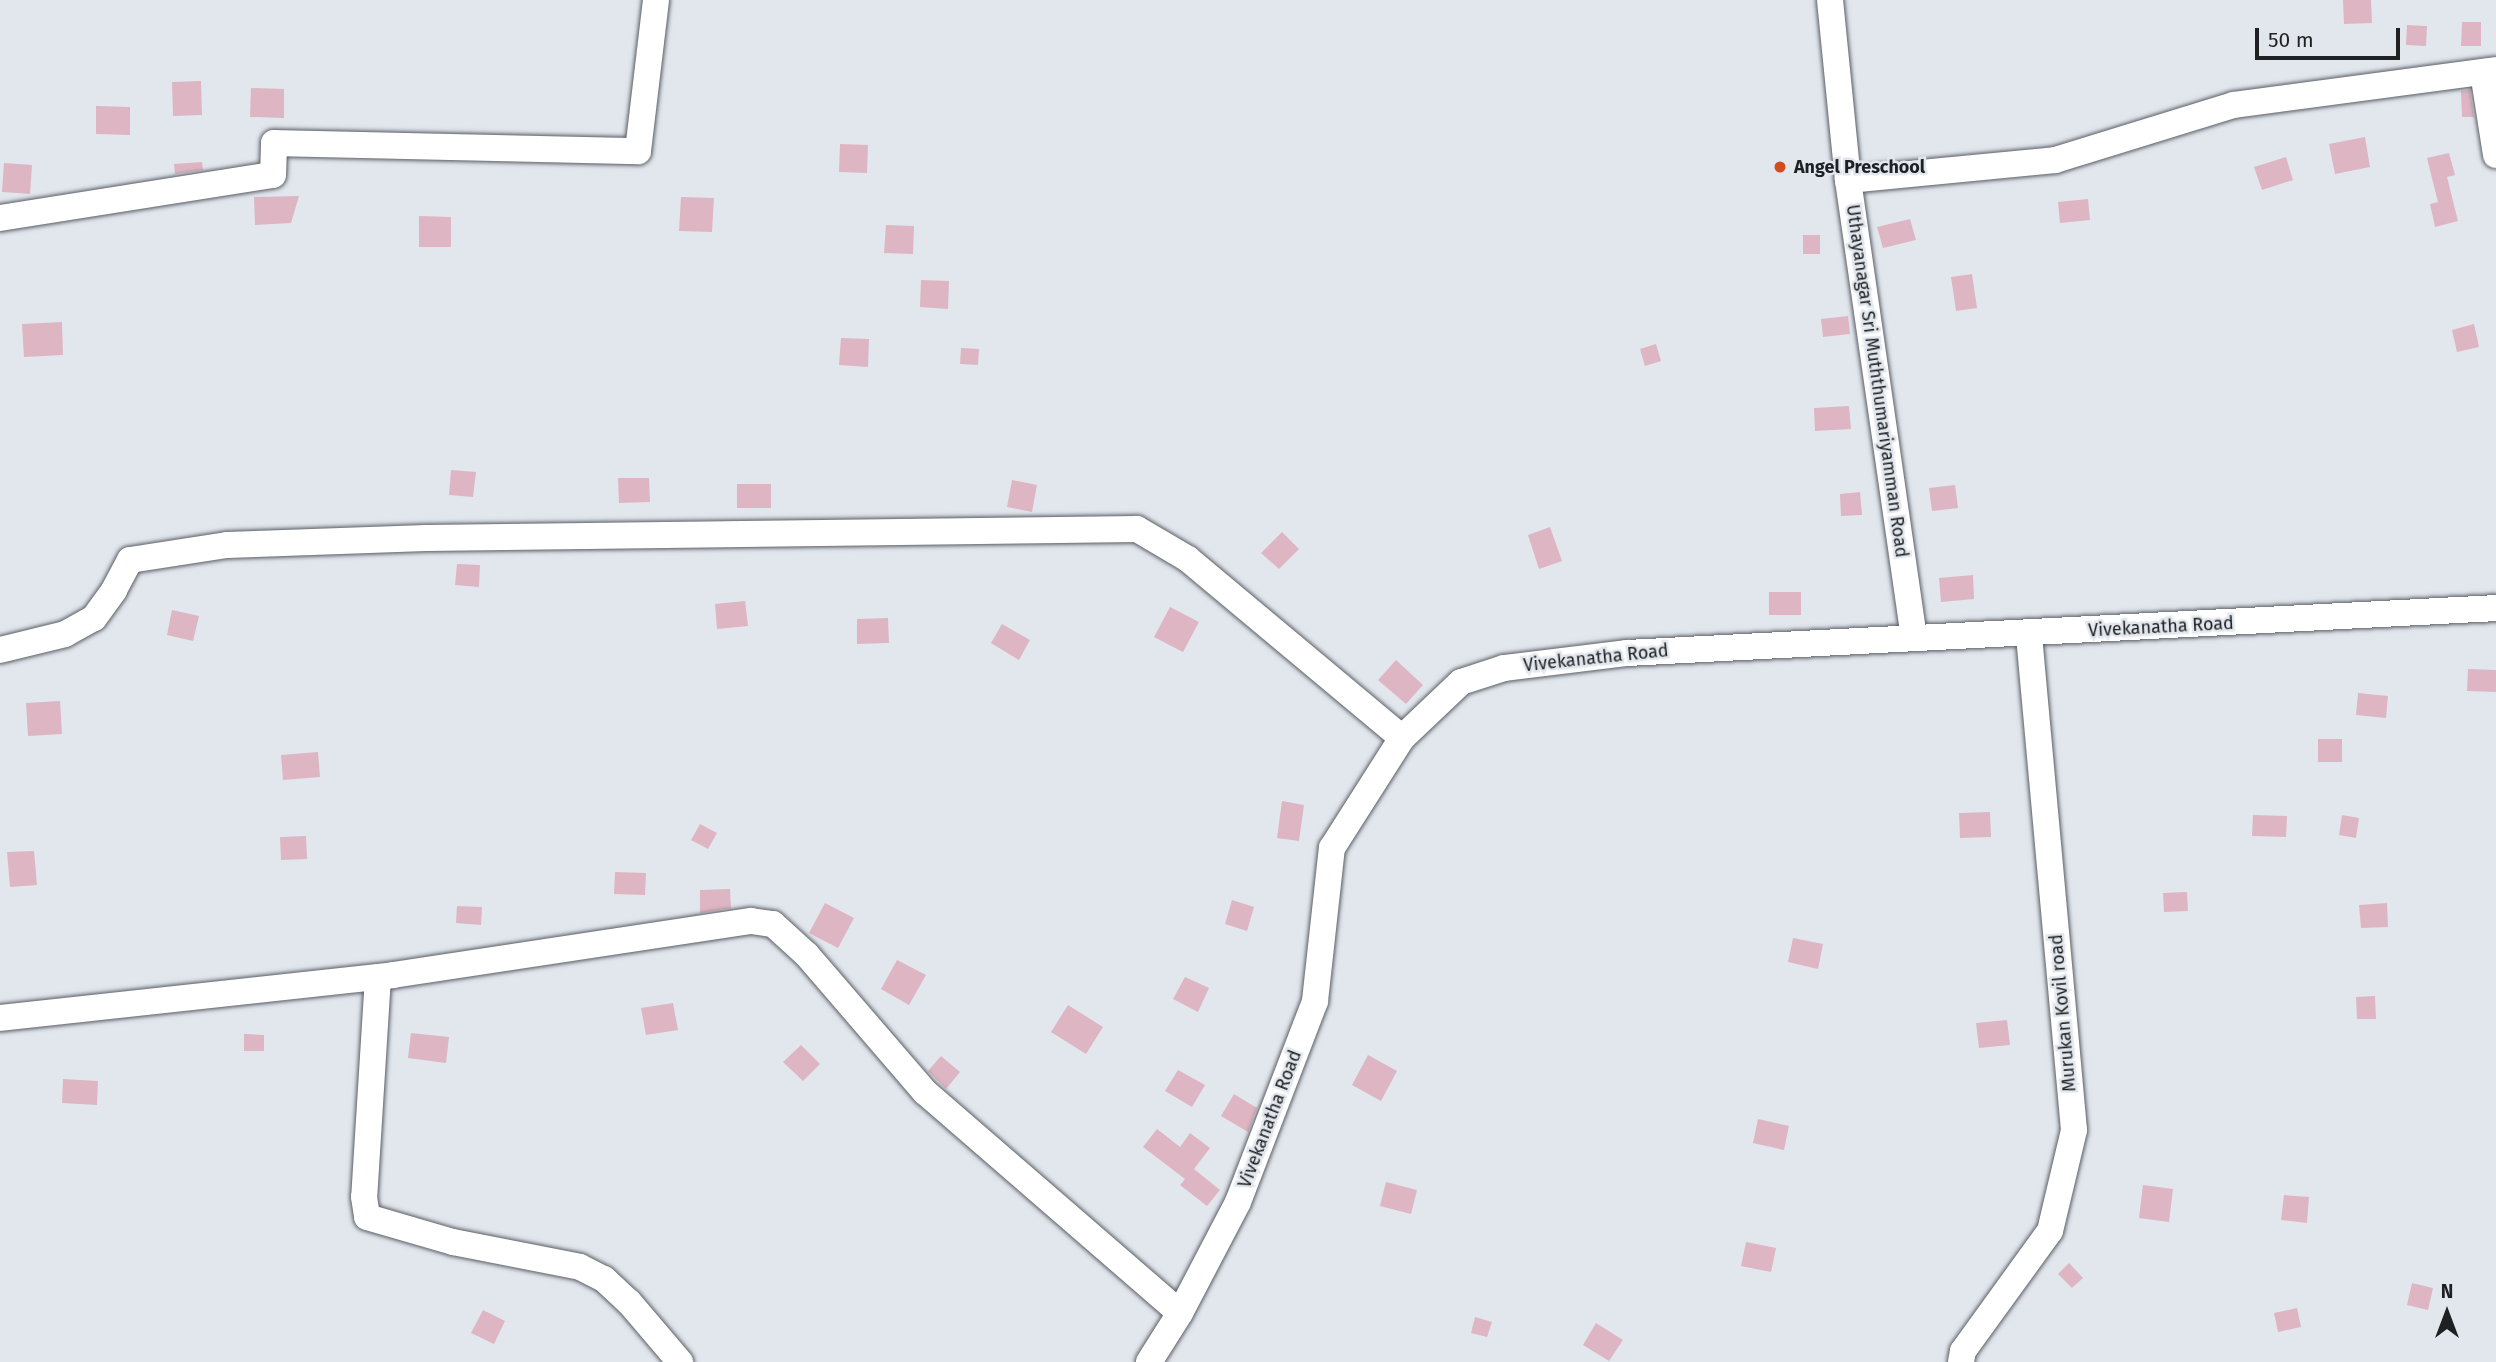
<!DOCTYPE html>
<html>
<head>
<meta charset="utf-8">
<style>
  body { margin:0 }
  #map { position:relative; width:2496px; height:1362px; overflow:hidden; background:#e2e7ee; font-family:"Fira Sans",sans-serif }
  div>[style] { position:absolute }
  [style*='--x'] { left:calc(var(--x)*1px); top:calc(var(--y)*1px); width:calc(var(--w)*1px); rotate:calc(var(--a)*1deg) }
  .building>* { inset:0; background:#deb5c3 }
  .roads { filter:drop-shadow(0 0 2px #5a5e64) drop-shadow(0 0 2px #5a5e64) }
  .minor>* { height:26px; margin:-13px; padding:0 13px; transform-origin:13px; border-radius:13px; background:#fff }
  .dots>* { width:19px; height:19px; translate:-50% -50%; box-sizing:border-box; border:4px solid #e2e7ee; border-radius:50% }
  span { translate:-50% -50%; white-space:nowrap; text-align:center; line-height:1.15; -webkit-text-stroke:5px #e2e7ee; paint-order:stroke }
  .poi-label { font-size:18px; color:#1e2022; font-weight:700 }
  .left { translate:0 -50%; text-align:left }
  .street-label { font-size:18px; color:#1e2022 }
  .north { position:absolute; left:2412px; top:1278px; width:70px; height:70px; -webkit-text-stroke:5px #e2e7ee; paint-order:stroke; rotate:0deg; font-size:19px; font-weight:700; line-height:28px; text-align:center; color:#1e2022 }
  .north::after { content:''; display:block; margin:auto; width:24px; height:32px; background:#1e2022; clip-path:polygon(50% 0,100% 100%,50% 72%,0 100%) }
  .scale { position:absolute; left:2255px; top:28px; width:145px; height:32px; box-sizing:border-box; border:4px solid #1e2022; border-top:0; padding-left:9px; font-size:21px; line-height:24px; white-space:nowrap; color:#1e2022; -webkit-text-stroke:5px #e2e7ee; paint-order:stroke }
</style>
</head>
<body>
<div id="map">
  <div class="building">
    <div style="clip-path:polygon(2343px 0,2371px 0,2372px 23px,2344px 24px)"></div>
    <div style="clip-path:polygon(2462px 22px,2481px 22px,2481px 46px,2461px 46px)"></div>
    <div style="clip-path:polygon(2407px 25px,2427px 26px,2426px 46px,2406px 45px)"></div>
    <div style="clip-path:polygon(201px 81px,202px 115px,173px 116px,172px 82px)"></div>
    <div style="clip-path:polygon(251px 88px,284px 89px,284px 118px,250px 117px)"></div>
    <div style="clip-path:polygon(2470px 90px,2474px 117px,2462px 117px,2461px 91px)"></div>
    <div style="clip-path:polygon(96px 106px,130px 107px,130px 135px,96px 134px)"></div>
    <div style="clip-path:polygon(2365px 137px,2370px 167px,2335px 174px,2329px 144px)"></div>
    <div style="clip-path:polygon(840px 144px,868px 145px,867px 173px,839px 172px)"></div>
    <div style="clip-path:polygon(2449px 153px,2455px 175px,2447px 177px,2458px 221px,2435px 227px,2430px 204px,2438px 202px,2427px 158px)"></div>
    <div style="clip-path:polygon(2286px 157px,2293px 180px,2262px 190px,2254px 167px)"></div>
    <div style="clip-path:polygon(202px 162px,203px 170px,175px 174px,174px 164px)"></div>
    <div style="clip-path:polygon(4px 163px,32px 165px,30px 194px,2px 192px)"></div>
    <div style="clip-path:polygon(299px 196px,291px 223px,255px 225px,254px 197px)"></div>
    <div style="clip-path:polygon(681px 197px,714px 198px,712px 232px,679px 231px)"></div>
    <div style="clip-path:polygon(2088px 199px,2090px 220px,2060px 223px,2058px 202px)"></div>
    <div style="clip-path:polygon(419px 216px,451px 217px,451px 247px,419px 247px)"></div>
    <div style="clip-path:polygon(1910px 219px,1916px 240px,1883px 248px,1877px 227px)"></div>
    <div style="clip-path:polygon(886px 225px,914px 226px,913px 254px,884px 253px)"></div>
    <div style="clip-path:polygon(1803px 235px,1820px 235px,1820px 254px,1803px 254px)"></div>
    <div style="clip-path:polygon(1972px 274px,1977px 308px,1956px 311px,1951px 277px)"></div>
    <div style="clip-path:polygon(921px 280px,949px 281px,948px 309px,920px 307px)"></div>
    <div style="clip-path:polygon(1848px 316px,1850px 334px,1823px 337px,1821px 319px)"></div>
    <div style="clip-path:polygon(62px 322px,63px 355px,24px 357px,22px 324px)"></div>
    <div style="clip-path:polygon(2474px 324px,2479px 347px,2457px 352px,2452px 330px)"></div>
    <div style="clip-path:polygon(841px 338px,869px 339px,868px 367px,839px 365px)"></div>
    <div style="clip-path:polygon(1656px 344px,1661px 361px,1645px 366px,1640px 349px)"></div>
    <div style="clip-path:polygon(961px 348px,979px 349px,978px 365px,960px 364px)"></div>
    <div style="clip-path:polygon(1849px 406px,1851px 429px,1815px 431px,1814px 408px)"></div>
    <div style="clip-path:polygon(451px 470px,476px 472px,473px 497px,449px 495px)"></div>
    <div style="clip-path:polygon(618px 478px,649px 478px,650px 502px,619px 503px)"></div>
    <div style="clip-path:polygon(1012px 480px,1037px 485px,1032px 512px,1007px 507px)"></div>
    <div style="clip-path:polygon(737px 484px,771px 484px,771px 508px,737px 508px)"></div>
    <div style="clip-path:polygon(1955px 485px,1958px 508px,1932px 511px,1929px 488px)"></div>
    <div style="clip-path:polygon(1860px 492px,1862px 515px,1841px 516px,1840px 494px)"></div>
    <div style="clip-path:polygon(1550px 527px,1562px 561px,1539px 569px,1528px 535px)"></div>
    <div style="clip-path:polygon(1282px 532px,1299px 549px,1279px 569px,1261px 553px)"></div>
    <div style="clip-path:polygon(457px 564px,480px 565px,479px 587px,455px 585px)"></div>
    <div style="clip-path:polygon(1973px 575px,1974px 599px,1941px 602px,1939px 578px)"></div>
    <div style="clip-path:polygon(1769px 592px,1801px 592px,1801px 615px,1769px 615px)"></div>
    <div style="clip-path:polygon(745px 601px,748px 626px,717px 629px,715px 604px)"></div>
    <div style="clip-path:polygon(1170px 607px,1199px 622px,1183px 652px,1154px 637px)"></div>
    <div style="clip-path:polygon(172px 610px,199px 616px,193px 641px,167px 635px)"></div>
    <div style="clip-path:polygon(888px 618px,889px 643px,857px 644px,857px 619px)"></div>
    <div style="clip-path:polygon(1002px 624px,1030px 640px,1019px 660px,991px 643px)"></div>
    <div style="clip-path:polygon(1396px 660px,1423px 685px,1406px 704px,1378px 680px)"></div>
    <div style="clip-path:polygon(2468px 669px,2496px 670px,2496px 692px,2467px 691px)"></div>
    <div style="clip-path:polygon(2358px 693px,2388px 696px,2386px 718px,2356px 715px)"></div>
    <div style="clip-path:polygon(60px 701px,62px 734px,28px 736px,26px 703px)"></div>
    <div style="clip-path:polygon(2318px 739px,2342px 739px,2342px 762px,2318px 762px)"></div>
    <div style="clip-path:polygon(318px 752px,320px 777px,283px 780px,281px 755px)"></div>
    <div style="clip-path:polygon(1282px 801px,1304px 805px,1299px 841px,1277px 838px)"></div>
    <div style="clip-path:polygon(1990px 812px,1991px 837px,1960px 838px,1959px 813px)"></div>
    <div style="clip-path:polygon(2253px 815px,2287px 816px,2286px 837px,2252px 836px)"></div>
    <div style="clip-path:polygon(2342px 815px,2359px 818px,2356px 838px,2339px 835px)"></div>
    <div style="clip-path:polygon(700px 824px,717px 833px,708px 849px,691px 840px)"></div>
    <div style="clip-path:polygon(306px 836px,307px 859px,281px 860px,280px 837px)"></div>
    <div style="clip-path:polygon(34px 851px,37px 885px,10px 887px,7px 852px)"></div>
    <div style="clip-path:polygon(615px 872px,646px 873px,645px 895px,614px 894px)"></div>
    <div style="clip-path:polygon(730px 889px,731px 908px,700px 913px,700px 890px)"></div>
    <div style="clip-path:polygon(2187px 892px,2188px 911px,2164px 912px,2163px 893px)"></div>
    <div style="clip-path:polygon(1232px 900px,1254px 907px,1247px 931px,1225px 924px)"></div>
    <div style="clip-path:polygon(825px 903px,854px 918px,838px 948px,809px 933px)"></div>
    <div style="clip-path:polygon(2387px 903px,2388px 927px,2361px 928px,2359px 905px)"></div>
    <div style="clip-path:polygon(457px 906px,482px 907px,481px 925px,456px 923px)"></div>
    <div style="clip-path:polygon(1793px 938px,1823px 944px,1818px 969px,1788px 962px)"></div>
    <div style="clip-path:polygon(897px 960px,926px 975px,909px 1005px,881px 989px)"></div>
    <div style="clip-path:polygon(1185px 977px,1209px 988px,1198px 1012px,1173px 999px)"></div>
    <div style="clip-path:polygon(2375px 996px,2376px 1019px,2357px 1019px,2356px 997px)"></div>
    <div style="clip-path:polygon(673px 1003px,678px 1030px,646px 1035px,641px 1008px)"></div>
    <div style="clip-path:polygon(1068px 1005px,1103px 1027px,1086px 1054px,1051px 1032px)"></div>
    <div style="clip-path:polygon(2007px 1020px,2010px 1045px,1979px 1048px,1976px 1023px)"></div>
    <div style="clip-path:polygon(411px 1033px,449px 1037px,446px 1063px,408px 1058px)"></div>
    <div style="clip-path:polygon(244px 1034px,264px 1035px,264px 1051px,244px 1051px)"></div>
    <div style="clip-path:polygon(801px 1045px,820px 1064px,803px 1081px,783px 1062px)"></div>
    <div style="clip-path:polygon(1368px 1055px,1397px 1071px,1381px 1101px,1352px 1085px)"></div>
    <div style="clip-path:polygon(941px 1056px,960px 1072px,946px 1089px,928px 1071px)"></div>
    <div style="clip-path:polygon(1178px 1070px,1205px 1085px,1192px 1107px,1165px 1091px)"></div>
    <div style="clip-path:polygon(63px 1079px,98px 1081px,97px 1105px,62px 1103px)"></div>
    <div style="clip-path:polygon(1234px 1094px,1257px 1108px,1248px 1132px,1221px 1116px)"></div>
    <div style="clip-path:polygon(1758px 1119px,1789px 1126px,1784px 1150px,1753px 1143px)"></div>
    <div style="clip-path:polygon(1157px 1129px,1180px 1147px,1190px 1133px,1210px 1148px,1194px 1169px,1220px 1190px,1207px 1206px,1180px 1185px,1185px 1179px,1143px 1147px)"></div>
    <div style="clip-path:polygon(1386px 1182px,1417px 1190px,1411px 1214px,1380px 1206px)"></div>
    <div style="clip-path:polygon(2143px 1185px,2173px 1189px,2169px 1222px,2139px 1218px)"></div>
    <div style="clip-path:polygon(2284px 1195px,2309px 1197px,2307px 1223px,2281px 1220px)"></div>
    <div style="clip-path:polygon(1746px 1242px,1776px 1248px,1771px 1272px,1741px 1266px)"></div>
    <div style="clip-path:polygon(2069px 1263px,2083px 1278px,2072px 1288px,2058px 1274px)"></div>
    <div style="clip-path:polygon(2412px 1283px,2433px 1288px,2428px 1310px,2407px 1305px)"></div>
    <div style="clip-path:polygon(2297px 1308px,2301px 1327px,2278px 1332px,2274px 1313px)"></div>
    <div style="clip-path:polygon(483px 1310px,505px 1321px,494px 1344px,471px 1333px)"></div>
    <div style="clip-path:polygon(1475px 1317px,1492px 1322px,1487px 1337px,1471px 1333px)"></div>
    <div style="clip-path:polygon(1596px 1323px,1623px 1340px,1609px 1361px,1583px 1345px)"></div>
  </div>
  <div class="roads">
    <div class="minor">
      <div style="--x:1830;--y:0;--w:181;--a:84.3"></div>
      <div style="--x:1848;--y:180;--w:461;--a:81.8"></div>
      <div style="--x:2483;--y:72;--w:84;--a:81.1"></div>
      <div style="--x:1848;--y:180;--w:208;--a:-5.5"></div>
      <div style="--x:2055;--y:160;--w:187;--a:-17.1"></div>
      <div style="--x:2234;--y:105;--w:264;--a:-7.6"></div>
      <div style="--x:0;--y:218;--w:276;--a:-9"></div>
      <div style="--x:273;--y:175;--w:32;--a:-88"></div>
      <div style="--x:274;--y:143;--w:364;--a:1.3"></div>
      <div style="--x:638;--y:151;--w:152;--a:-83.2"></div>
      <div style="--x:0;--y:650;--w:67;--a:-13.8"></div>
      <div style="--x:65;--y:634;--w:33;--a:-29"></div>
      <div style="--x:94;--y:618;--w:34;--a:-54"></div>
      <div style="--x:114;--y:590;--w:34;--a:-62"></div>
      <div style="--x:130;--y:560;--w:98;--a:-8.8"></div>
      <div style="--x:227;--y:545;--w:199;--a:-2"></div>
      <div style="--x:426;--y:538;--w:711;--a:-0.73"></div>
      <div style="--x:1137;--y:529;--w:59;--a:30.5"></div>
      <div style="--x:1188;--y:559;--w:279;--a:39.9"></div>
      <div style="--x:378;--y:977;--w:220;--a:93.6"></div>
      <div style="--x:364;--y:1197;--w:20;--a:81"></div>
      <div style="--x:367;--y:1217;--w:90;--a:16.2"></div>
      <div style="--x:453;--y:1242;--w:129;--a:11.1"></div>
      <div style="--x:580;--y:1267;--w:27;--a:27"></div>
      <div style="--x:604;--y:1279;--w:34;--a:43"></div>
      <div style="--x:629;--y:1302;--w:79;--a:49.6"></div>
      <div style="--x:0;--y:1018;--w:395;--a:-6.2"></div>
      <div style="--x:393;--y:975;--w:362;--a:-8.6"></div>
      <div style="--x:751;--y:921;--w:22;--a:8"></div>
      <div style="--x:773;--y:924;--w:46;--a:42.4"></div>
      <div style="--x:807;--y:955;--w:181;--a:49.3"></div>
      <div style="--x:925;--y:1092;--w:337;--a:40.9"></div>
      <div style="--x:1149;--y:1362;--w:58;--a:-57.7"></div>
      <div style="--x:1180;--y:1313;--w:125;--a:-62.4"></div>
      <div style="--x:1238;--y:1202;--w:215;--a:-69"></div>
      <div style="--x:1315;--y:1001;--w:154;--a:-83.7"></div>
      <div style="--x:1332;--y:848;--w:130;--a:-57.5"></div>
      <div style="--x:1402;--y:738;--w:81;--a:-43.5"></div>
      <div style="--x:1461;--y:682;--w:45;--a:-18"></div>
      <div style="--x:1504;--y:668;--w:124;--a:-7"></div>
      <div style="--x:1627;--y:653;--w:870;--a:-2.96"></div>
      <div style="--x:1961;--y:1362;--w:11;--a:-80"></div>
      <div style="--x:1963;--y:1351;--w:148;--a:-54.1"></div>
      <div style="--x:2050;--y:1231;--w:104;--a:-76.6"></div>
      <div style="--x:2074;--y:1130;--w:498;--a:-95.2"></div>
    </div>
  </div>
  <div class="dots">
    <div style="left:1780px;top:167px;background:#d44c1c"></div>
  </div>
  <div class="poi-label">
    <span class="left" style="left:1794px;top:167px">Angel Preschool</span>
  </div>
  <div class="street-label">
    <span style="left:1877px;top:381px;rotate:82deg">Uthayanagar Sri Muththumariyamman Road</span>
    <span style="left:2161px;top:627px;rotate:-3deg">Vivekanatha Road</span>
    <span style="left:1596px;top:658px;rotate:-6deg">Vivekanatha Road</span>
    <span style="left:2063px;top:1013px;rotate:-95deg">Murukan Kovil road</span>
    <span style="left:1270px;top:1119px;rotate:-69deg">Vivekanatha Road</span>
  </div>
  <div class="north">N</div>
  <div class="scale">50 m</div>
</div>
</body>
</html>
